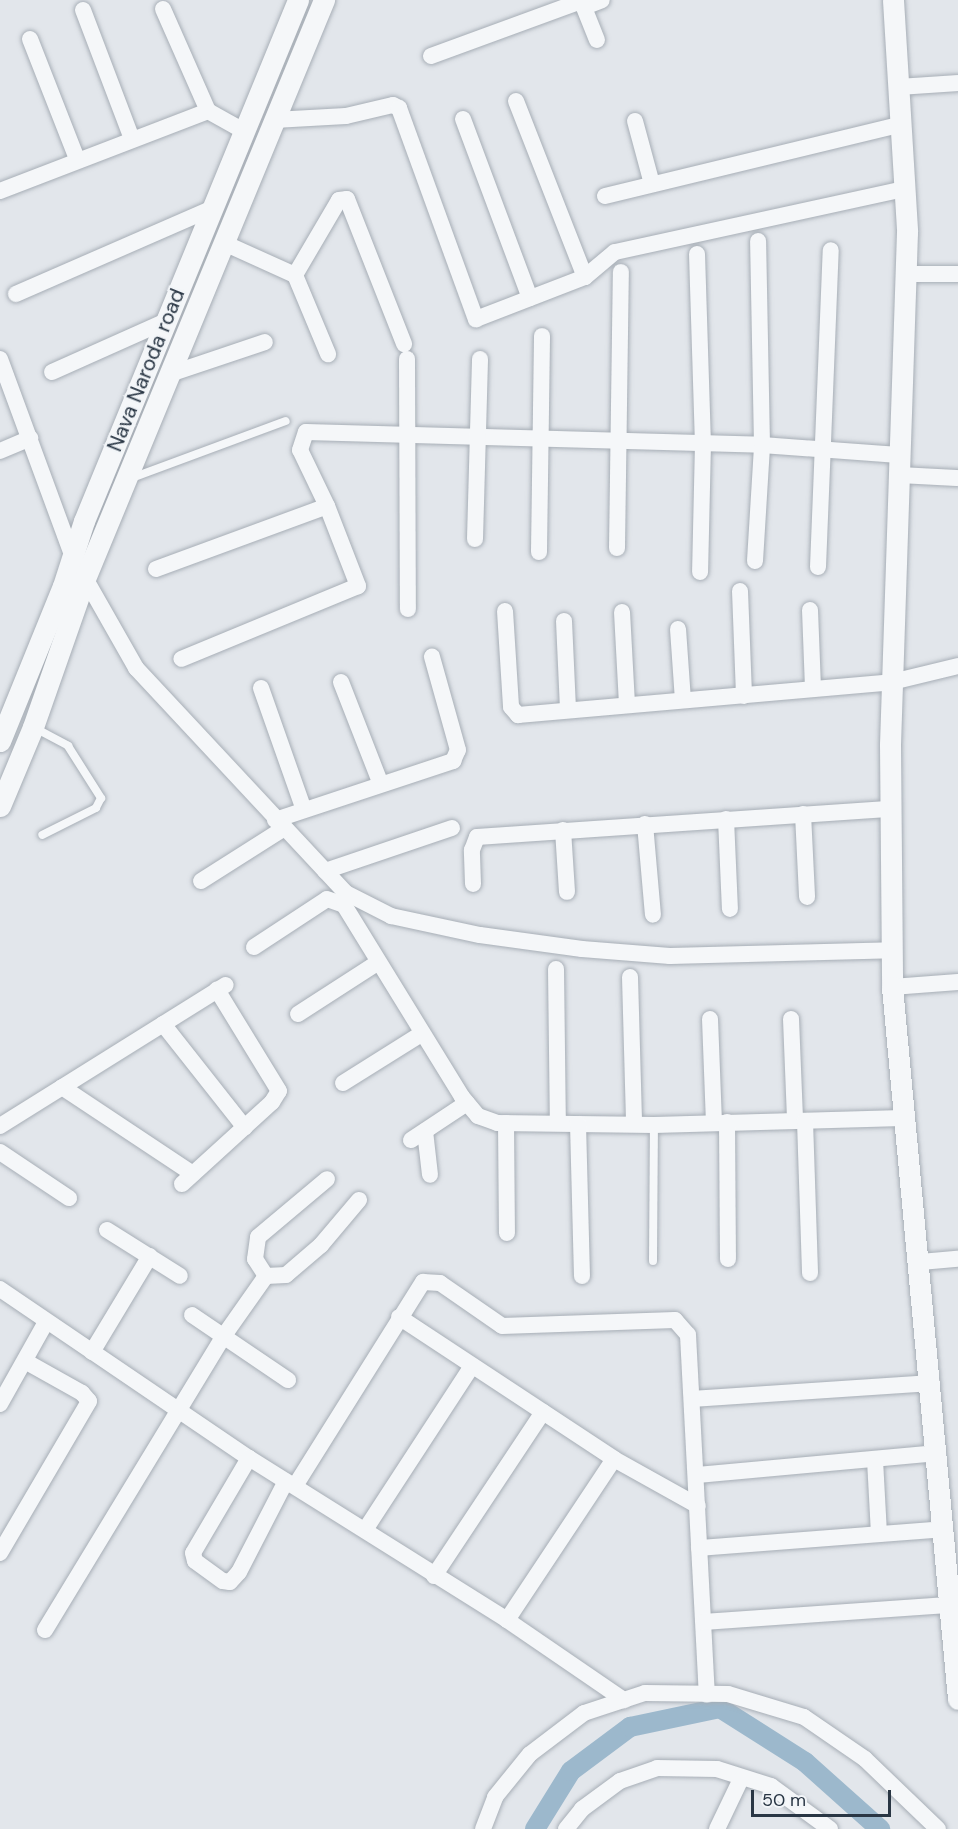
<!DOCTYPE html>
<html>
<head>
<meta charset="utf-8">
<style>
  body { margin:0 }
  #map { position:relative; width:958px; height:1829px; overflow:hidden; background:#e2e6eb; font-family:"DM Sans",sans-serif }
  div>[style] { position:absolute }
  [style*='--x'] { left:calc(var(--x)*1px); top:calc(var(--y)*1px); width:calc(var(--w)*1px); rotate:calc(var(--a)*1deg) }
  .canal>* { height:20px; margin:-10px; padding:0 10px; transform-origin:10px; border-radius:10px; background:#9cb8cc }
  .roads { filter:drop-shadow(0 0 2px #a7aeb6) drop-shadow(0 0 2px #a7aeb6) }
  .service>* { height:8px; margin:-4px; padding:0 4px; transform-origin:4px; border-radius:4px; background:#f5f7f9 }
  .minor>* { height:16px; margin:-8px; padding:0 8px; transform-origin:8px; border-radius:8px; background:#f5f7f9 }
  .tertiary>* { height:21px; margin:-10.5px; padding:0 10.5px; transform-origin:10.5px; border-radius:10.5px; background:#f5f7f9 }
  span { translate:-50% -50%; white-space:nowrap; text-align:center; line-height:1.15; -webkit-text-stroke:4.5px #f2f5f8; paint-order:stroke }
  .street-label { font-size:21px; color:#293644 }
  .scale { position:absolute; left:751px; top:1790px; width:140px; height:27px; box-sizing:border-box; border:3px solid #293644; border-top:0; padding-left:8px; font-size:18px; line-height:21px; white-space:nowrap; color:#293644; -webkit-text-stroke:4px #f2f5f8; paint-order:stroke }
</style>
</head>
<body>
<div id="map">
  <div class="canal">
    <div style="--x:535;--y:1829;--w:68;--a:-58.2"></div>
    <div style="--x:571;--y:1771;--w:74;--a:-36.7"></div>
    <div style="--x:630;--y:1727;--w:92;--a:-11.9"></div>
    <div style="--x:720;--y:1708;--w:101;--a:32.4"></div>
    <div style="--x:805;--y:1762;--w:101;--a:41.8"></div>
  </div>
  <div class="roads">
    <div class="service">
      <div style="--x:129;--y:479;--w:167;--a:-20.3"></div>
      <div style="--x:33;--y:727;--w:40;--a:28"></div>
      <div style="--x:68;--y:746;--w:62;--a:57.6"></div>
      <div style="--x:101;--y:798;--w:11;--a:117"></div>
      <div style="--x:96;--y:808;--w:60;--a:153.4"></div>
      <div style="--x:653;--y:1261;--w:136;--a:-89.6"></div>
    </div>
    <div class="minor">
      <div style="--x:581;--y:0;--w:43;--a:68.2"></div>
      <div style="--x:584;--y:7;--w:19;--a:-21"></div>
      <div style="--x:163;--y:9;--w:111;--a:66.2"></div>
      <div style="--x:208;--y:111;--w:41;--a:29.1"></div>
      <div style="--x:83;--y:10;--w:138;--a:69.2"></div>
      <div style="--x:30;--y:39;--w:129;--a:68.6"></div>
      <div style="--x:431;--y:56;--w:160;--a:-20.1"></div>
      <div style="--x:899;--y:87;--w:59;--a:-3.9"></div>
      <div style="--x:516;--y:101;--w:189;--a:68.6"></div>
      <div style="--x:463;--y:119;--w:191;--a:69.5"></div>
      <div style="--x:274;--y:120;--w:72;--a:-3.2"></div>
      <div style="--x:346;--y:116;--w:48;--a:-13.2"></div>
      <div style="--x:393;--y:105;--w:7;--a:27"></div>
      <div style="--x:399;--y:108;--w:225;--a:70"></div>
      <div style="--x:476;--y:319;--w:117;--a:-21.1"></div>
      <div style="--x:585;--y:277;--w:39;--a:-40"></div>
      <div style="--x:615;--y:252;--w:296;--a:-12.3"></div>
      <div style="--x:635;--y:121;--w:65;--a:74.9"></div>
      <div style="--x:0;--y:191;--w:223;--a:-21"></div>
      <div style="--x:605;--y:196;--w:302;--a:-13.6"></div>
      <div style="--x:224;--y:243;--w:78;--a:24.3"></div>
      <div style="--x:295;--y:275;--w:87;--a:-59.6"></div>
      <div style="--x:339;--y:200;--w:8;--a:-7"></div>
      <div style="--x:347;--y:199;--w:156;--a:68.5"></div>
      <div style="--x:697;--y:254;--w:189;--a:88.2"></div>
      <div style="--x:703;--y:443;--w:129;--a:91.3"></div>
      <div style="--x:905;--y:274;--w:53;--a:0"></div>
      <div style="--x:295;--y:275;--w:86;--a:67.3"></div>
      <div style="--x:16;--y:294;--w:215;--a:-23.6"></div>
      <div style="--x:0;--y:359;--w:211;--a:69.8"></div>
      <div style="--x:73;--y:557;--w:128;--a:60.4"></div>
      <div style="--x:136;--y:668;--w:308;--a:47"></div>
      <div style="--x:346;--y:893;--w:51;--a:27.1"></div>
      <div style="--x:391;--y:916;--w:91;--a:12.1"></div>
      <div style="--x:480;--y:935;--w:103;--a:7.8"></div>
      <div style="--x:582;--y:949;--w:88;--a:4.5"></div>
      <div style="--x:670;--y:956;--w:222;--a:-1.5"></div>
      <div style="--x:407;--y:359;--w:250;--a:89.8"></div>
      <div style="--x:52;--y:372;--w:125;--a:-24.1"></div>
      <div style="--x:170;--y:374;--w:100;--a:-18.6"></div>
      <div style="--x:0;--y:451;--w:33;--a:-23"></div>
      <div style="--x:898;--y:475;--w:60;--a:2.9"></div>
      <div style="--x:327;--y:506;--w:62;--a:-115.7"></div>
      <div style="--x:300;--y:450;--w:19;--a:-72"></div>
      <div style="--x:306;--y:432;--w:456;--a:1.6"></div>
      <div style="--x:762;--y:445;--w:137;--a:4.2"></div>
      <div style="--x:475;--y:539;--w:180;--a:-88.4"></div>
      <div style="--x:617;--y:548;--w:276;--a:-89.2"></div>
      <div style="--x:539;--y:552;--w:216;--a:-89.2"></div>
      <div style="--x:755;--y:561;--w:116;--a:-86.5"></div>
      <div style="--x:762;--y:445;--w:204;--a:-91.1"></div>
      <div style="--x:818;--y:567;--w:317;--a:-87.7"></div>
      <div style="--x:156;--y:569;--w:182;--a:-20.2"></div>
      <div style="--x:327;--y:506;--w:86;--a:68.8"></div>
      <div style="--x:358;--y:586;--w:191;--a:157.6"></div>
      <div style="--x:740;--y:591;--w:105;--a:87.8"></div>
      <div style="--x:810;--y:610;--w:79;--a:87.8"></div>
      <div style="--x:505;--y:611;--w:96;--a:86.4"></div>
      <div style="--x:511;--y:707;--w:11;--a:49"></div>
      <div style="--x:518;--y:715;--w:375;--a:-5"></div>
      <div style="--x:892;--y:682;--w:68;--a:-13.6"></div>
      <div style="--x:622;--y:612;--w:92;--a:86.9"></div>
      <div style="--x:564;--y:621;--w:88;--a:87.4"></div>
      <div style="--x:678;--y:629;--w:71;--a:86"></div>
      <div style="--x:341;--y:682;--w:107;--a:68.7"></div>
      <div style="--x:261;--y:688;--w:129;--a:70.6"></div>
      <div style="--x:803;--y:814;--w:83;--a:87.2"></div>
      <div style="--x:726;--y:819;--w:90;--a:87.5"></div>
      <div style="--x:275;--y:820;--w:188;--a:-18.3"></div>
      <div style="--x:453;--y:761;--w:12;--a:-66"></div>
      <div style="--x:458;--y:750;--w:97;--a:-105.6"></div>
      <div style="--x:645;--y:824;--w:91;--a:85"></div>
      <div style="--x:563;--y:830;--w:62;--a:86.3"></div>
      <div style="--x:325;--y:871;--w:134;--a:-18.7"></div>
      <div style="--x:201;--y:881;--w:97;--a:-32.4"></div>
      <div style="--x:473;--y:884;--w:34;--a:-92"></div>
      <div style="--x:472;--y:850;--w:14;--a:-69"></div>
      <div style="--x:477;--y:837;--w:415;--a:-3.9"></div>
      <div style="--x:254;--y:947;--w:87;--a:-33.3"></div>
      <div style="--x:327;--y:899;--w:18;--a:19"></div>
      <div style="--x:344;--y:905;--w:225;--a:58.4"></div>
      <div style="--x:462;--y:1097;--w:25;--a:50"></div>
      <div style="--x:478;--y:1116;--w:20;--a:20"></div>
      <div style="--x:497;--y:1123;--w:157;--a:0.7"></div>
      <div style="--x:654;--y:1125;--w:249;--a:-1.6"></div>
      <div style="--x:556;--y:969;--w:154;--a:89.3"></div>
      <div style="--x:630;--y:977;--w:147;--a:88.4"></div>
      <div style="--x:892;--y:987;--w:66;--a:-4.3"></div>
      <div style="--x:298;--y:1014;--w:94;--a:-32.8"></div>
      <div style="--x:710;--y:1019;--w:104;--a:87.8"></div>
      <div style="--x:791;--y:1019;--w:101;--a:87.7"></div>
      <div style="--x:163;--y:1024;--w:132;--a:51.7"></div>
      <div style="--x:343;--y:1083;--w:92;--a:-32.1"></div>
      <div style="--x:62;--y:1087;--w:157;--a:33.6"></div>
      <div style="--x:805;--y:1121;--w:152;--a:88.1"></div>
      <div style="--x:727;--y:1122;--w:137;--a:89.6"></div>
      <div style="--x:506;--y:1123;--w:110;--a:89.5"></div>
      <div style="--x:578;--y:1124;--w:152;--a:88.5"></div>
      <div style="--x:0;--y:1126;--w:266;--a:-32"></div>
      <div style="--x:425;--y:1131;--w:44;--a:83.5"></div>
      <div style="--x:411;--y:1140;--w:67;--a:-33.5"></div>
      <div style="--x:0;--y:1152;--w:83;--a:33.7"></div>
      <div style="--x:182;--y:1184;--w:122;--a:-42.3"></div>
      <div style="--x:272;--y:1102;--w:13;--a:-58"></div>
      <div style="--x:279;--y:1091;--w:119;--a:-121.5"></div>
      <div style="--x:107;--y:1230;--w:86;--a:32.2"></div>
      <div style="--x:920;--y:1262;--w:38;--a:-5"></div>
      <div style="--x:266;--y:1276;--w:20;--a:-3"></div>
      <div style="--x:286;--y:1275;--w:46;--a:-40.6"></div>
      <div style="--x:321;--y:1245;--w:59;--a:-49.8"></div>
      <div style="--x:0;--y:1289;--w:301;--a:34.2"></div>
      <div style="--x:249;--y:1458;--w:305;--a:32.1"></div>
      <div style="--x:507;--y:1620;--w:142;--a:34.4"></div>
      <div style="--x:192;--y:1315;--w:116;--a:34.1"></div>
      <div style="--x:399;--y:1317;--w:258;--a:33.4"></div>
      <div style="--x:614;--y:1459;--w:96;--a:29.2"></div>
      <div style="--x:92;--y:1352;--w:112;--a:-58.9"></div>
      <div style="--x:692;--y:1399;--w:240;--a:-3.8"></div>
      <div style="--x:0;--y:1404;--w:94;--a:-60.7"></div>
      <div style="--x:249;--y:1458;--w:110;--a:120.5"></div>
      <div style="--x:193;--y:1553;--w:8;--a:76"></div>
      <div style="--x:195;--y:1561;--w:34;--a:36"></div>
      <div style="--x:223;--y:1581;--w:7;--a:8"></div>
      <div style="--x:230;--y:1582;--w:13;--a:-48"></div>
      <div style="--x:239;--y:1572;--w:102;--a:-62.7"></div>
      <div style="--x:875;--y:1460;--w:74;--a:86.9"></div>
      <div style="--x:697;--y:1475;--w:242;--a:-5.2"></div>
      <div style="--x:295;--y:1486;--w:241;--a:-57.9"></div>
      <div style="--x:423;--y:1282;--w:17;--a:3"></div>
      <div style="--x:440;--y:1283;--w:75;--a:34.7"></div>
      <div style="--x:502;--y:1326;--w:173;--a:-2"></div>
      <div style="--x:675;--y:1320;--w:20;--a:49"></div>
      <div style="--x:688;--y:1335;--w:360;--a:87"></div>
      <div style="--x:365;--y:1530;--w:196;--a:-56.9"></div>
      <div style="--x:699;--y:1548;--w:246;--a:-4.4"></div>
      <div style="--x:0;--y:1553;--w:176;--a:-59.6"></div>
      <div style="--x:89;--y:1401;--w:11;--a:-131"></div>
      <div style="--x:82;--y:1393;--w:65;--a:-150.7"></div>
      <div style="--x:434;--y:1576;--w:197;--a:-56.4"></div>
      <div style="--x:507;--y:1620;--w:193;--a:-56.4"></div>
      <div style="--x:704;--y:1622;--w:247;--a:-4"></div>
      <div style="--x:45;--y:1630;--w:343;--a:-58.7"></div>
      <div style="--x:223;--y:1337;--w:75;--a:-54.8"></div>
      <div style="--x:266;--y:1276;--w:20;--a:-123"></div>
      <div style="--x:255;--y:1259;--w:22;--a:-82"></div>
      <div style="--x:258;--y:1237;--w:90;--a:-40"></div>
      <div style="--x:483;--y:1829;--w:34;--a:-69"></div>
      <div style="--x:495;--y:1797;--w:55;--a:-50.9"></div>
      <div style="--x:530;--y:1754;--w:68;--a:-37.2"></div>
      <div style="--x:584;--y:1713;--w:64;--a:-18.2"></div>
      <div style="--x:645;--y:1693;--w:83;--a:0.7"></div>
      <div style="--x:728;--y:1694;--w:79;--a:16.8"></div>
      <div style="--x:804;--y:1717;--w:74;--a:34.5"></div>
      <div style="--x:865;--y:1759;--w:101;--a:43.8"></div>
      <div style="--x:566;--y:1829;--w:26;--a:-51"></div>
      <div style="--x:582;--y:1809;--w:47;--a:-36.4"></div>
      <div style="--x:620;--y:1781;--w:39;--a:-19"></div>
      <div style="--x:657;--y:1768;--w:60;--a:1"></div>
      <div style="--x:717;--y:1769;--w:57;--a:17.5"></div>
      <div style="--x:771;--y:1786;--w:73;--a:36.1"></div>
      <div style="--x:717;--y:1829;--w:55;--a:-64.4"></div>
    </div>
    <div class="tertiary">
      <div style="--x:893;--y:0;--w:232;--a:86.5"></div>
      <div style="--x:907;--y:232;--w:513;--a:91.9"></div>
      <div style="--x:890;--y:745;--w:242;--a:89.5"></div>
      <div style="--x:892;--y:987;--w:715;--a:84.7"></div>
      <div style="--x:0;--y:741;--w:167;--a:-67.9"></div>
      <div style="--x:63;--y:586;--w:68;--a:-72.1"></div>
      <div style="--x:84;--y:521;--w:563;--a:-67.67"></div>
      <div style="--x:0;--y:806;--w:86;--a:-67.3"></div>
      <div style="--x:33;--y:727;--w:155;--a:-70.7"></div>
      <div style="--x:84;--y:581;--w:629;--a:-67.56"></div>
    </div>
  </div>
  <div class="street-label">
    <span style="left:146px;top:370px;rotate:-68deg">Nava Naroda road</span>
  </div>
  <div class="scale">50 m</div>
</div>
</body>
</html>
